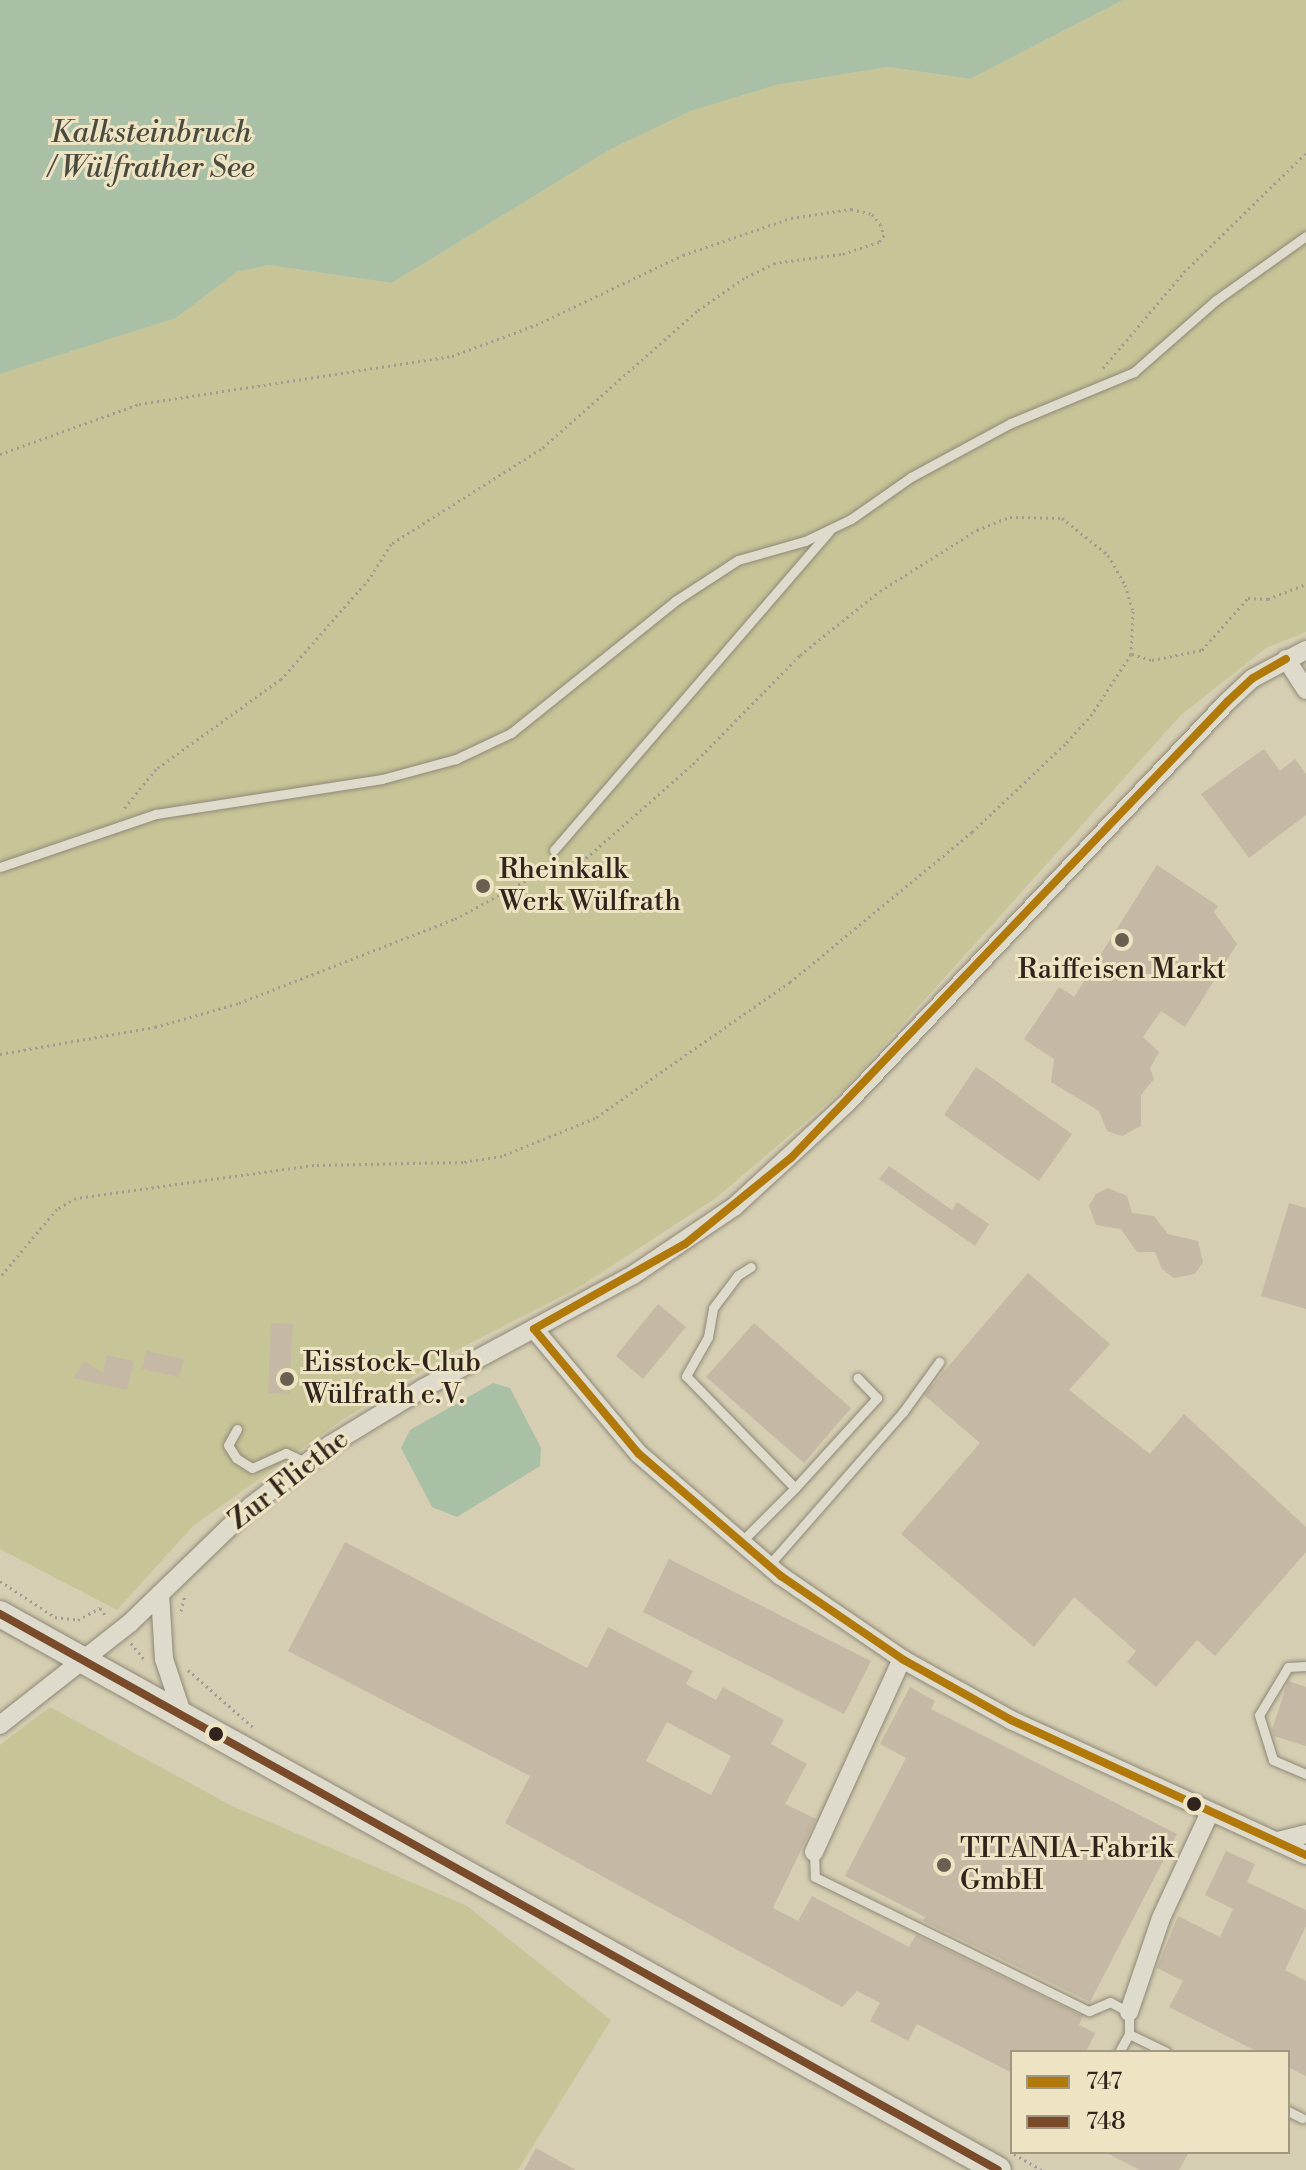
<!DOCTYPE html>
<html>
<head>
<meta charset="utf-8">
<style>
  body { margin:0 }
  #map { position:relative; width:1306px; height:2170px; overflow:hidden; background:#d6ceb2; font-family:"Libre Bodoni",serif }
  div>[style] { position:absolute }
  [style*='--x'] { left:calc(var(--x)*1px); top:calc(var(--y)*1px); width:calc(var(--w)*1px); rotate:calc(var(--a)*1deg) }
  .green>* { inset:0; background:#c7c497 }
  .water>* { inset:0; background:#aac0a6 }
  .building>* { inset:0; background:#c5b8a4 }
  .path>* { height:3px; margin-top:-1.5px; transform-origin:0; background:repeating-linear-gradient(90deg,#a09c92 0 2px,transparent 0 6px) }
  .roads { filter:drop-shadow(0 0 2px #8e8878) drop-shadow(0 0 2px #8e8878) }
  .service>* { height:9px; margin:-4.5px; padding:0 4.5px; transform-origin:4.5px; border-radius:4.5px; background:#dedbcc }
  .minor>* { height:18px; margin:-9px; padding:0 9px; transform-origin:9px; border-radius:9px; background:#dedbcc }
  .secondary>* { height:26px; margin:-13px; padding:0 13px; transform-origin:13px; border-radius:13px; background:#dedbcc }
  .bus-1>* { height:8px; margin:-4px; padding:0 4px; transform-origin:4px; border-radius:4px; background:#b1780a }
  .bus-2>* { height:8px; margin:-4px; padding:0 4px; transform-origin:4px; border-radius:4px; background:#7a4b2a }
  .dots>* { width:22px; height:22px; translate:-50% -50%; box-sizing:border-box; border:4px solid #eee4c3; border-radius:50% }
  span { translate:-50% -50%; white-space:nowrap; text-align:center; line-height:1.15; -webkit-text-stroke:6px #eee4c3; paint-order:stroke }
  .poi-label { font-size:28px; color:#30241d }
  .left { translate:0 -50%; text-align:left }
  .street-label { font-size:28px; color:#30241d }
  .water-label { font-size:30px; color:#4a4a3e; font-style:italic }
  .legend { position:absolute; left:1010px; top:2050px; width:280px; height:104px; box-sizing:border-box; background:#eee4c3; border:2px solid #a29781; margin:0; padding:10px 14px; list-style:none; font-size:24px; color:#30241d }
  .legend li { display:flex; align-items:center; gap:16px; height:40px }
  .legend b { width:40px; border:2px solid #a29781 }
</style>
</head>
<body>
<div id="map">
  <div class="green">
    <div style="clip-path:polygon(1123px 0,1306px 0,1306px 632px,1266px 648px,1181px 715px,844px 1089px,716px 1198px,576px 1289px,451px 1353px,342px 1420px,193px 1526px,117px 1610px,0 1549px,0 374px,176px 318px,237px 272px,268px 265px,392px 283px,609px 150px,691px 111px,776px 85px,889px 67px,970px 79px)"></div>
    <div style="clip-path:polygon(50px 1707px,232px 1806px,467px 1906px,611px 2020px,518px 2170px,0 2170px,0 1745px)"></div>
  </div>
  <div class="water">
    <div style="clip-path:polygon(0 0,1123px 0,970px 79px,889px 67px,776px 85px,691px 111px,609px 150px,392px 283px,268px 265px,237px 272px,176px 318px,0 374px)"></div>
    <div style="clip-path:polygon(493px 1383px,510px 1388px,541px 1448px,540px 1466px,457px 1517px,432px 1507px,401px 1448px,410px 1430px)"></div>
  </div>
  <div class="building">
    <div style="clip-path:polygon(1264px 749px,1280px 771px,1295px 759px,1306px 774px,1306px 815px,1249px 858px,1201px 794px)"></div>
    <div style="clip-path:polygon(1157px 865px,1218px 906px,1214px 912px,1237px 944px,1185px 1027px,1161px 1011px,1143px 1037px,1159px 1052px,1150px 1068px,1154px 1079px,1141px 1095px,1141px 1126px,1122px 1136px,1107px 1131px,1099px 1111px,1051px 1082px,1054px 1059px,1024px 1039px,1059px 987px,1074px 997px)"></div>
    <div style="clip-path:polygon(976px 1067px,1072px 1134px,1039px 1181px,944px 1115px)"></div>
    <div style="clip-path:polygon(889px 1166px,952px 1210px,957px 1202px,989px 1224px,975px 1246px,879px 1179px)"></div>
    <div style="clip-path:polygon(1108px 1188px,1127px 1196px,1132px 1213px,1154px 1216px,1168px 1234px,1198px 1241px,1203px 1262px,1195px 1274px,1174px 1278px,1162px 1269px,1155px 1252px,1137px 1252px,1121px 1229px,1096px 1225px,1089px 1206px,1096px 1194px)"></div>
    <div style="clip-path:polygon(1289px 1203px,1306px 1208px,1306px 1309px,1261px 1296px)"></div>
    <div style="clip-path:polygon(1028px 1273px,1110px 1344px,1069px 1390px,1150px 1454px,1184px 1414px,1306px 1527px,1306px 1552px,1215px 1656px,1197px 1640px,1156px 1687px,1127px 1662px,1136px 1651px,1074px 1597px,1034px 1647px,901px 1534px,980px 1443px,924px 1395px)"></div>
    <div style="clip-path:polygon(658px 1304px,686px 1327px,643px 1379px,616px 1356px)"></div>
    <div style="clip-path:polygon(271px 1323px,293px 1324px,289px 1394px,268px 1393px)"></div>
    <div style="clip-path:polygon(754px 1323px,851px 1408px,804px 1463px,706px 1377px)"></div>
    <div style="clip-path:polygon(146px 1351px,184px 1359px,179px 1377px,142px 1369px)"></div>
    <div style="clip-path:polygon(106px 1355px,134px 1361px,127px 1390px,73px 1378px,84px 1361px,103px 1373px)"></div>
    <div style="clip-path:polygon(evenodd,345px 1542px,587px 1668px,608px 1627px,693px 1671px,686px 1684px,716px 1700px,723px 1687px,784px 1720px,771px 1744px,807px 1764px,785px 1804px,816px 1819px,773px 1908px,798px 1921px,812px 1896px,909px 1947px,916px 1935px,1083px 2016px,1079px 2025px,1095px 2033px,1086px 2052px,1012px 2052px,1012px 2073px,917px 2024px,908px 2041px,870px 2021px,880px 2003px,857px 1991px,842px 2007px,505px 1823px,530px 1776px,288px 1651px,345px 1542px,667px 1722px,731px 1756px,711px 1795px,646px 1761px,667px 1722px)"></div>
    <div style="clip-path:polygon(669px 1559px,871px 1661px,844px 1714px,643px 1612px)"></div>
    <div style="clip-path:polygon(1288px 1681px,1306px 1687px,1306px 1746px,1274px 1736px,1272px 1730px)"></div>
    <div style="clip-path:polygon(910px 1687px,935px 1701px,931px 1709px,1177px 1834px,1090px 2002px,923px 1921px,925px 1917px,845px 1876px,906px 1758px,880px 1744px)"></div>
    <div style="clip-path:polygon(1226px 1851px,1255px 1864px,1247px 1882px,1306px 1910px,1306px 1926px,1285px 1970px,1306px 1981px,1306px 2076px,1288px 2067px,1288px 2052px,1258px 2052px,1169px 2007px,1183px 1981px,1157px 1968px,1178px 1916px,1220px 1937px,1233px 1909px,1205px 1895px)"></div>
    <div style="clip-path:polygon(536px 2148px,576px 2170px,524px 2170px)"></div>
    <div style="clip-path:polygon(1105px 2152px,1189px 2152px,1179px 2170px,1140px 2170px)"></div>
  </div>
  <div class="path">
    <div style="--x:1103;--y:368;--w:126;--a:-49.8"></div>
    <div style="--x:1184;--y:272;--w:170;--a:-44.3"></div>
    <div style="--x:0;--y:454;--w:148;--a:-19.8"></div>
    <div style="--x:139;--y:404;--w:317;--a:-8.7"></div>
    <div style="--x:452;--y:356;--w:90;--a:-20.3"></div>
    <div style="--x:536;--y:325;--w:163;--a:-25.5"></div>
    <div style="--x:683;--y:255;--w:114;--a:-18.9"></div>
    <div style="--x:791;--y:218;--w:61;--a:-8.5"></div>
    <div style="--x:851;--y:209;--w:22;--a:13"></div>
    <div style="--x:872;--y:214;--w:13;--a:51"></div>
    <div style="--x:880;--y:224;--w:12;--a:70"></div>
    <div style="--x:884;--y:235;--w:9;--a:126"></div>
    <div style="--x:879;--y:242;--w:40;--a:162"></div>
    <div style="--x:841;--y:254;--w:67;--a:172.2"></div>
    <div style="--x:775;--y:263;--w:34;--a:154"></div>
    <div style="--x:744;--y:278;--w:57;--a:144.9"></div>
    <div style="--x:697;--y:311;--w:208;--a:138.5"></div>
    <div style="--x:541;--y:449;--w:178;--a:147.7"></div>
    <div style="--x:391;--y:544;--w:41;--a:122.2"></div>
    <div style="--x:369;--y:579;--w:133;--a:131.3"></div>
    <div style="--x:281;--y:679;--w:154;--a:144.2"></div>
    <div style="--x:156;--y:769;--w:54;--a:129"></div>
    <div style="--x:1132;--y:654;--w:21;--a:17"></div>
    <div style="--x:1152;--y:660;--w:51;--a:-11.3"></div>
    <div style="--x:1202;--y:650;--w:69;--a:-48.5"></div>
    <div style="--x:1248;--y:598;--w:20;--a:3"></div>
    <div style="--x:1268;--y:599;--w:41;--a:-21.5"></div>
    <div style="--x:0;--y:1054;--w:157;--a:-9.9"></div>
    <div style="--x:155;--y:1027;--w:87;--a:-15.9"></div>
    <div style="--x:239;--y:1003;--w:232;--a:-21.3"></div>
    <div style="--x:455;--y:919;--w:105;--a:-28.5"></div>
    <div style="--x:547;--y:869;--w:30;--a:-6"></div>
    <div style="--x:577;--y:866;--w:154;--a:-41.3"></div>
    <div style="--x:693;--y:764;--w:153;--a:-45.5"></div>
    <div style="--x:800;--y:655;--w:102;--a:-38.7"></div>
    <div style="--x:880;--y:591;--w:115;--a:-32.2"></div>
    <div style="--x:977;--y:530;--w:35;--a:-22"></div>
    <div style="--x:1010;--y:517;--w:52;--a:1.1"></div>
    <div style="--x:1062;--y:518;--w:59;--a:38.8"></div>
    <div style="--x:1108;--y:555;--w:34;--a:60"></div>
    <div style="--x:1125;--y:585;--w:27;--a:73"></div>
    <div style="--x:1133;--y:611;--w:43;--a:92.7"></div>
    <div style="--x:1131;--y:654;--w:72;--a:123"></div>
    <div style="--x:1092;--y:714;--w:40;--a:132"></div>
    <div style="--x:1065;--y:744;--w:128;--a:136.6"></div>
    <div style="--x:972;--y:832;--w:236;--a:140.5"></div>
    <div style="--x:790;--y:982;--w:238;--a:145.1"></div>
    <div style="--x:595;--y:1118;--w:100;--a:157.8"></div>
    <div style="--x:502;--y:1156;--w:39;--a:171"></div>
    <div style="--x:463;--y:1162;--w:149;--a:178.8"></div>
    <div style="--x:314;--y:1165;--w:240;--a:172.1"></div>
    <div style="--x:76;--y:1198;--w:22;--a:150"></div>
    <div style="--x:57;--y:1209;--w:89;--a:130"></div>
    <div style="--x:0;--y:1581;--w:66;--a:33.2"></div>
    <div style="--x:55;--y:1617;--w:23;--a:7"></div>
    <div style="--x:78;--y:1620;--w:25;--a:-29"></div>
    <div style="--x:100;--y:1608;--w:11;--a:52"></div>
    <div style="--x:181;--y:1611;--w:16;--a:-76"></div>
    <div style="--x:131;--y:1643;--w:21;--a:51"></div>
    <div style="--x:188;--y:1670;--w:88;--a:41.3"></div>
    <div style="--x:1014;--y:2154;--w:32;--a:30"></div>
  </div>
  <div class="roads">
    <div class="service">
      <div style="--x:554;--y:850;--w:421;--a:-49.2"></div>
      <div style="--x:0;--y:867;--w:165;--a:-18.8"></div>
      <div style="--x:156;--y:814;--w:229;--a:-8.8"></div>
      <div style="--x:382;--y:779;--w:77;--a:-15.1"></div>
      <div style="--x:456;--y:759;--w:61;--a:-25.3"></div>
      <div style="--x:511;--y:733;--w:211;--a:-38.8"></div>
      <div style="--x:675;--y:601;--w:75;--a:-33.1"></div>
      <div style="--x:738;--y:560;--w:70;--a:-15.8"></div>
      <div style="--x:805;--y:541;--w:51;--a:-25.6"></div>
      <div style="--x:851;--y:519;--w:73;--a:-35"></div>
      <div style="--x:911;--y:477;--w:114;--a:-28.4"></div>
      <div style="--x:1011;--y:423;--w:133;--a:-22.5"></div>
      <div style="--x:1134;--y:372;--w:109;--a:-41.3"></div>
      <div style="--x:1216;--y:300;--w:110;--a:-35.4"></div>
      <div style="--x:237;--y:1429;--w:18;--a:119"></div>
      <div style="--x:228;--y:1445;--w:15;--a:58"></div>
      <div style="--x:236;--y:1458;--w:19;--a:32"></div>
      <div style="--x:252;--y:1468;--w:37;--a:-24"></div>
      <div style="--x:286;--y:1453;--w:23;--a:25"></div>
      <div style="--x:795;--y:1488;--w:122;--a:-47.7"></div>
      <div style="--x:877;--y:1398;--w:28;--a:-134"></div>
      <div style="--x:741;--y:1542;--w:76;--a:-45"></div>
      <div style="--x:795;--y:1488;--w:156;--a:-134.2"></div>
      <div style="--x:686;--y:1376;--w:45;--a:-60.6"></div>
      <div style="--x:708;--y:1337;--w:29;--a:-80"></div>
      <div style="--x:713;--y:1308;--w:41;--a:-52.9"></div>
      <div style="--x:738;--y:1275;--w:15;--a:-32"></div>
      <div style="--x:769;--y:1565;--w:203;--a:-48.8"></div>
      <div style="--x:903;--y:1412;--w:62;--a:-54.2"></div>
      <div style="--x:1306;--y:1666;--w:18;--a:177"></div>
      <div style="--x:1288;--y:1667;--w:56;--a:121.1"></div>
      <div style="--x:1259;--y:1715;--w:47;--a:72.7"></div>
      <div style="--x:1273;--y:1760;--w:36;--a:23"></div>
      <div style="--x:814;--y:1852;--w:25;--a:88"></div>
      <div style="--x:815;--y:1877;--w:305;--a:26.1"></div>
      <div style="--x:1089;--y:2011;--w:23;--a:-23"></div>
      <div style="--x:1110;--y:2002;--w:21;--a:28"></div>
      <div style="--x:1129;--y:2012;--w:22;--a:90"></div>
      <div style="--x:1129;--y:2034;--w:21;--a:119"></div>
      <div style="--x:1129;--y:2034;--w:41;--a:25.9"></div>
      <div style="--x:1288;--y:2111;--w:16;--a:27"></div>
    </div>
    <div class="minor">
      <div style="--x:1286;--y:659;--w:37;--a:57"></div>
      <div style="--x:534;--y:1329;--w:163;--a:50"></div>
      <div style="--x:639;--y:1454;--w:187;--a:40.7"></div>
      <div style="--x:781;--y:1576;--w:147;--a:34.4"></div>
      <div style="--x:902;--y:1659;--w:125;--a:29.2"></div>
      <div style="--x:1011;--y:1720;--w:324;--a:24.6"></div>
      <div style="--x:160;--y:1594;--w:65;--a:86.5"></div>
      <div style="--x:164;--y:1659;--w:63;--a:71.6"></div>
      <div style="--x:0;--y:1725;--w:165;--a:-38.1"></div>
      <div style="--x:130;--y:1623;--w:168;--a:-44"></div>
      <div style="--x:251;--y:1506;--w:100;--a:-37.7"></div>
      <div style="--x:330;--y:1445;--w:108;--a:-31.3"></div>
      <div style="--x:422;--y:1389;--w:240;--a:-28.4"></div>
      <div style="--x:633;--y:1275;--w:122;--a:-34"></div>
      <div style="--x:734;--y:1207;--w:151;--a:-42.6"></div>
      <div style="--x:845;--y:1105;--w:555;--a:-46.53"></div>
      <div style="--x:1227;--y:702;--w:35;--a:-43"></div>
      <div style="--x:1253;--y:678;--w:60;--a:-27.8"></div>
      <div style="--x:1278;--y:1841;--w:29;--a:-14"></div>
      <div style="--x:814;--y:1852;--w:212;--a:-65.5"></div>
      <div style="--x:1129;--y:2012;--w:99;--a:-71.2"></div>
      <div style="--x:1161;--y:1918;--w:115;--a:-65.2"></div>
    </div>
    <div class="secondary">
      <div style="--x:0;--y:1614;--w:1142;--a:29.12"></div>
    </div>
  </div>
  <div class="bus-1">
    <div style="--x:534;--y:1329;--w:173;--a:-29.4"></div>
    <div style="--x:685;--y:1244;--w:136;--a:-39.1"></div>
    <div style="--x:791;--y:1158;--w:631;--a:-46.28"></div>
    <div style="--x:1227;--y:702;--w:35;--a:-43"></div>
    <div style="--x:1253;--y:678;--w:38;--a:-30"></div>
    <div style="--x:534;--y:1329;--w:163;--a:50"></div>
    <div style="--x:639;--y:1454;--w:187;--a:40.7"></div>
    <div style="--x:781;--y:1576;--w:147;--a:34.4"></div>
    <div style="--x:902;--y:1659;--w:125;--a:29.2"></div>
    <div style="--x:1011;--y:1720;--w:324;--a:24.6"></div>
  </div>
  <div class="bus-2">
    <div style="--x:0;--y:1614;--w:1142;--a:29.12"></div>
  </div>
  <div class="dots">
    <div style="left:483px;top:886px;background:#6a6051"></div>
    <div style="left:1122px;top:940px;background:#6a6051"></div>
    <div style="left:287px;top:1379px;background:#6a6051"></div>
    <div style="left:216px;top:1734px;background:#30241d"></div>
    <div style="left:1194px;top:1804px;background:#30241d"></div>
    <div style="left:944px;top:1865px;background:#6a6051"></div>
  </div>
  <div class="poi-label">
    <span class="left" style="left:499px;top:886px">Rheinkalk<br>Werk Wülfrath</span>
    <span style="left:1122px;top:970px">Raiffeisen Markt</span>
    <span class="left" style="left:303px;top:1379px">Eisstock-Club<br>Wülfrath e.V.</span>
    <span class="left" style="left:960px;top:1865px">TITANIA-Fabrik<br>GmbH</span>
  </div>
  <div class="street-label">
    <span style="left:289px;top:1480px;rotate:-38deg">Zur Fliethe</span>
  </div>
  <div class="water-label">
    <span style="left:151px;top:150px">Kalksteinbruch<br>/ Wülfrather See</span>
  </div>
  <ul class="legend">
  <li><b style="height:10px;background:#b1780a"></b>747</li>
  <li><b style="height:10px;background:#7a4b2a"></b>748</li>
  </ul>
</div>
</body>
</html>
